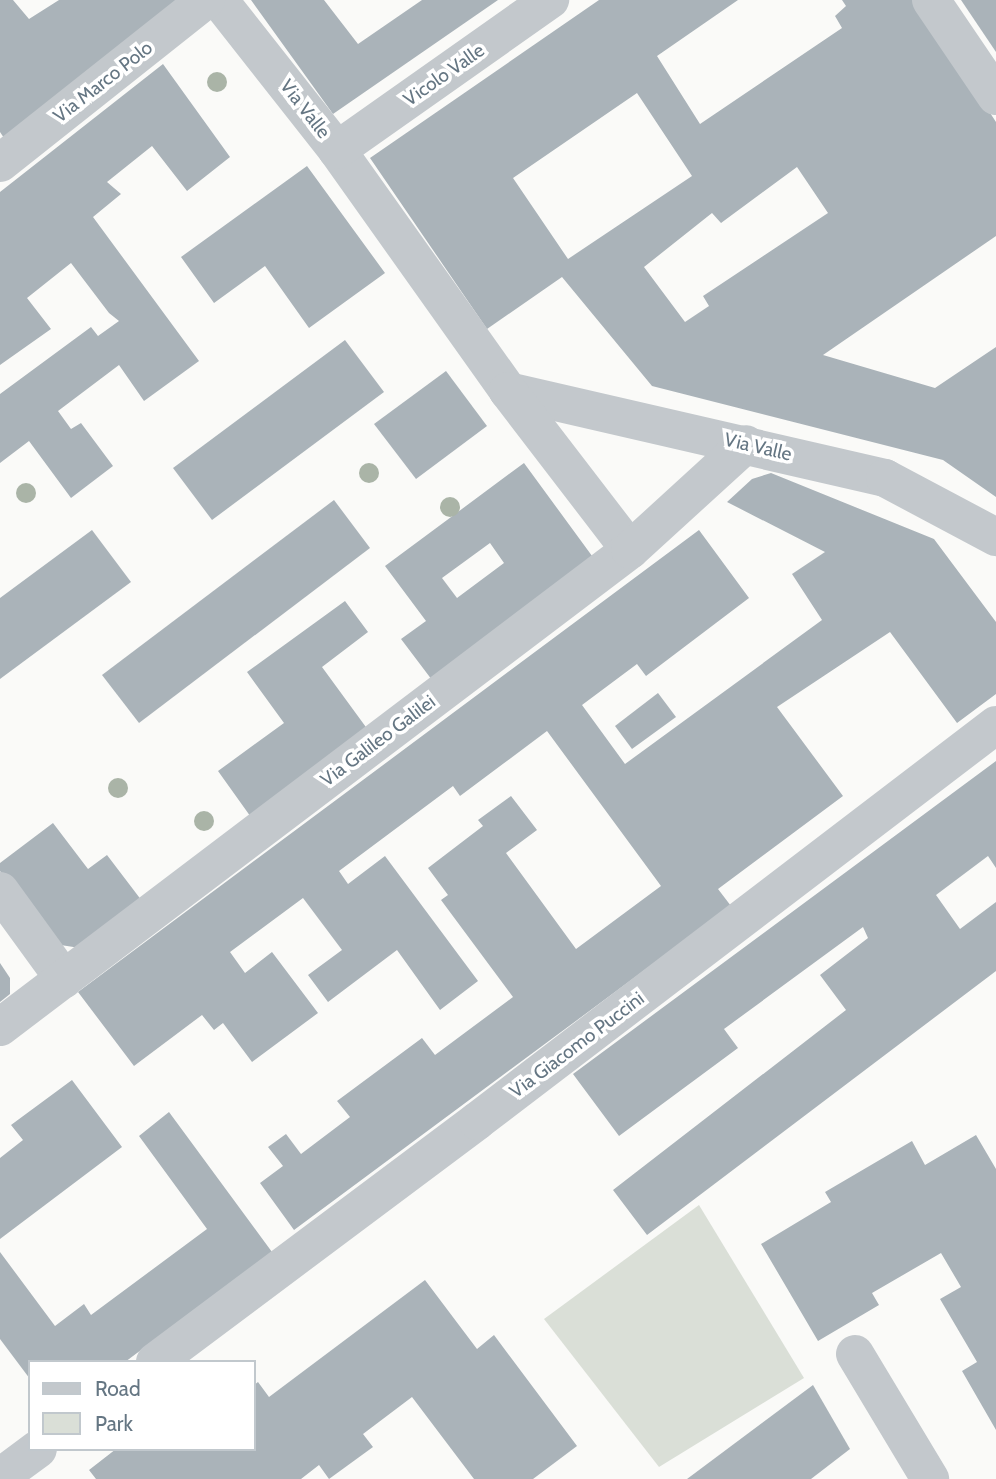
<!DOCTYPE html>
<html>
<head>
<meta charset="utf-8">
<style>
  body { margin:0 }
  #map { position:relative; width:996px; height:1479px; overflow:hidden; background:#fafaf8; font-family:Cabin,sans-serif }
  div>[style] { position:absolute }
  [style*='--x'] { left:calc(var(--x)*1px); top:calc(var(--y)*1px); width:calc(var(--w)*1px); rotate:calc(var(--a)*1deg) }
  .green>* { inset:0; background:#dadfd7 }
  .building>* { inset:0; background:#aab3b9 }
  .street>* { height:38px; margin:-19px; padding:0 19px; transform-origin:19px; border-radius:19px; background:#c3c8cc }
  .trees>* { width:20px; height:20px; margin:-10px; border-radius:50%; background:#aab4a7 }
  span { translate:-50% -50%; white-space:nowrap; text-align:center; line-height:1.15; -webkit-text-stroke:7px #fff; paint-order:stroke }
  .street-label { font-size:19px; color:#657683 }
  .legend { position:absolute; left:28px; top:1360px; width:228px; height:91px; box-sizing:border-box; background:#fff; border:2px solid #c1c8cd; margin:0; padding:9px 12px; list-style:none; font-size:21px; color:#657683 }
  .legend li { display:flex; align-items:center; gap:14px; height:35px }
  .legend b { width:35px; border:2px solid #c1c8cd }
</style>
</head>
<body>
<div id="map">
  <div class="green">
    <div style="clip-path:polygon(699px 1205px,804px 1378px,659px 1467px,544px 1319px)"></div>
  </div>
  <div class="building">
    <div style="clip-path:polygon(0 0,13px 0,29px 19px,59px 0,180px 0,4px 138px,0 132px)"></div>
    <div style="clip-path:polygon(251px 0,324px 0,358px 44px,422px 0,498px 0,333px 114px)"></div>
    <div style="clip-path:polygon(evenodd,599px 0,738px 0,657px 56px,700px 124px,842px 28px,835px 16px,846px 6px,842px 0,916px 0,996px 122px,996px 236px,823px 355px,935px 388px,996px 347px,996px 497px,943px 460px,652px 386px,562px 277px,487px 329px,370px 158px,599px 0,637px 93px,692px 176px,568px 259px,513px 178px,637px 93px,599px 0,797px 167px,828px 213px,703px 296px,709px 306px,685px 322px,644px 267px,712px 213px,721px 223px,797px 167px)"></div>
    <div style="clip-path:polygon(961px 0,996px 0,996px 52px)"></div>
    <div style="clip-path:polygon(163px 64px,230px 157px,187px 191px,152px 146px,107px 182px,121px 194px,93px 217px,199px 361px,144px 401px,119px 365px,58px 411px,71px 429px,81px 423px,113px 466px,71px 498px,29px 441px,0 463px,0 394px,91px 327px,98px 336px,119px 321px,109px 313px,71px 263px,27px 298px,51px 329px,0 365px,0 192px)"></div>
    <div style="clip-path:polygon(307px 166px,385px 273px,309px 328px,265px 266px,214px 303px,181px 257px)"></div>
    <div style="clip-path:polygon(345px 340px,384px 392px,212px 520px,173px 468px)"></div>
    <div style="clip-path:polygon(446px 371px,487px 426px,416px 479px,374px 424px)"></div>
    <div style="clip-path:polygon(evenodd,524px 463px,595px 560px,432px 680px,401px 639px,426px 621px,385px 566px,524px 463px,490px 543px,504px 563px,457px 598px,442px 578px,490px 543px)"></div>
    <div style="clip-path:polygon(771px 473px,934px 539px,996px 622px,996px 694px,957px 723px,890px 632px,777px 707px,843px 796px,718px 889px,731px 906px,294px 1230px,260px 1183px,283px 1166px,268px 1147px,286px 1134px,301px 1154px,350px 1117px,337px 1101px,422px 1038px,435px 1055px,513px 997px,441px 900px,448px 895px,428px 868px,483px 826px,478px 820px,511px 796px,537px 830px,506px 853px,576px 949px,661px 886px,547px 731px,460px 796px,453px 786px,339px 871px,348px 884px,385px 856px,478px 981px,440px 1010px,397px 950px,328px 1002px,308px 975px,342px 950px,303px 898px,230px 952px,245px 973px,272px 952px,318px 1013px,252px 1062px,223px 1023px,214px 1030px,202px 1015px,134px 1066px,78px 992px,699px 530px,749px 598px,646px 676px,637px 664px,582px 705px,625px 764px,822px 620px,792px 574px,825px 552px,727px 502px,752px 479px)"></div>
    <div style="clip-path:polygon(334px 500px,370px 548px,139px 723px,102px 675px)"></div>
    <div style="clip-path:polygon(92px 530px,131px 582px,0 679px,0 598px)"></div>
    <div style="clip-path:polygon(345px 601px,368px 632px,322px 667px,371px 734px,253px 820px,218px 771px,284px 723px,247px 672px)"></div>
    <div style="clip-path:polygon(658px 693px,676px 717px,632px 749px,615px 726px)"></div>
    <div style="clip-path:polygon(996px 761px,996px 868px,988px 856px,936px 895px,960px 929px,996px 902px,996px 971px,647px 1235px,613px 1190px,846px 1010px,820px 975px,868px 938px,863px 927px,724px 1029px,738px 1048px,619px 1136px,573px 1074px)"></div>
    <div style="clip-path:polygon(53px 823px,88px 869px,107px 855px,142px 901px,80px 948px,54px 944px,0 871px,0 863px)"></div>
    <div style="clip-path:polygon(0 963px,10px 978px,10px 994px,0 1002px)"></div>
    <div style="clip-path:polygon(72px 1080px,122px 1147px,0 1239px,0 1158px,23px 1140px,11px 1125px)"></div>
    <div style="clip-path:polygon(169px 1112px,272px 1252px,125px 1362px,30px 1362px,30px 1379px,0 1339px,0 1252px,55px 1326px,84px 1304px,91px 1315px,207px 1229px,139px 1136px)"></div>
    <div style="clip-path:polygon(976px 1135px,996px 1169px,996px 1430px,962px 1371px,977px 1362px,940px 1299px,961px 1287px,941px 1253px,872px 1293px,879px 1305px,818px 1341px,761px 1244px,831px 1202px,825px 1192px,912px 1141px,925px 1165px)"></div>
    <div style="clip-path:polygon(425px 1280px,477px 1349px,494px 1335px,577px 1446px,533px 1479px,474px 1479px,412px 1397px,363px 1434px,373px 1447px,329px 1479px,319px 1465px,301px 1479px,96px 1479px,89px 1470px,116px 1449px,254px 1449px,254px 1385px,258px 1382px,269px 1397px)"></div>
    <div style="clip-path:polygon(813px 1385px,850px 1449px,811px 1479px,687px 1479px)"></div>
  </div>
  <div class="street">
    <div style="--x:219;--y:0;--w:191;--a:51.8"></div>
    <div style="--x:337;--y:150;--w:296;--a:54.6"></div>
    <div style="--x:508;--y:391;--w:387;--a:13"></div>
    <div style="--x:885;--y:478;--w:126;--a:28"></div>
    <div style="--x:931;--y:0;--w:116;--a:55.9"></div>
    <div style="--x:337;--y:150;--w:261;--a:-35.2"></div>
    <div style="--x:0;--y:163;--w:263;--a:-38.4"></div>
    <div style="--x:508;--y:391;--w:200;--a:52.5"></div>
    <div style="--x:0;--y:891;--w:109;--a:54"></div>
    <div style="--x:0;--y:1027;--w:790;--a:-37.13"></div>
    <div style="--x:630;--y:550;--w:157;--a:-42.4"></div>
    <div style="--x:855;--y:1354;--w:146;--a:59"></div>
    <div style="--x:155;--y:1362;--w:402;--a:-36.8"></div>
    <div style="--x:477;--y:1121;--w:653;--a:-37.34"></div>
    <div style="--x:0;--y:1477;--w:47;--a:-36.4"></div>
  </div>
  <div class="trees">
    <div style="left:217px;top:82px"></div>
    <div style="left:369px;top:473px"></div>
    <div style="left:26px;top:493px"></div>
    <div style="left:450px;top:507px"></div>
    <div style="left:118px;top:788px"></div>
    <div style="left:204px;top:821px"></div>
  </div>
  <div class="street-label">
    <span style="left:444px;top:75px;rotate:-35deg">Vicolo Valle</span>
    <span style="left:103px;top:82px;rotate:-38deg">Via Marco Polo</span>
    <span style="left:305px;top:109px;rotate:52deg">Via Valle</span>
    <span style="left:758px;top:447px;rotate:13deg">Via Valle</span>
    <span style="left:378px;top:741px;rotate:-37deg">Via Galileo Galilei</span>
    <span style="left:577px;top:1045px;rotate:-37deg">Via Giacomo Puccini</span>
  </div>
  <ul class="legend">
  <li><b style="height:9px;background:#c3c8cc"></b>Road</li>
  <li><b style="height:19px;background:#dadfd7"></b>Park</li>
  </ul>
</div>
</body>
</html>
